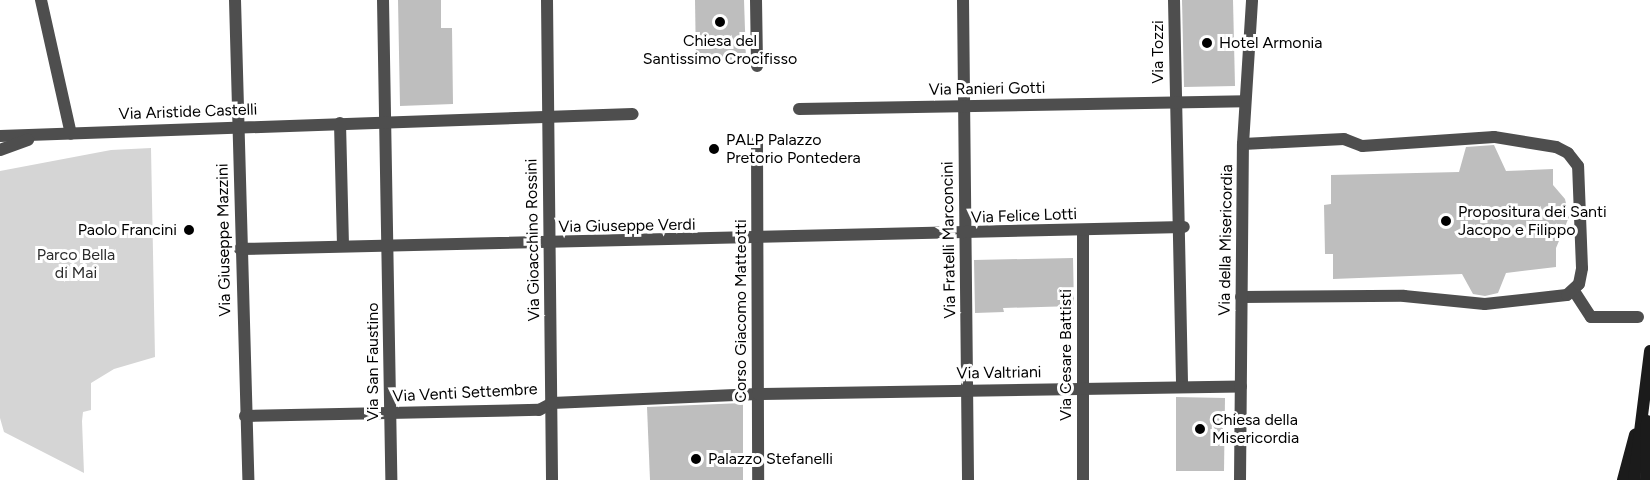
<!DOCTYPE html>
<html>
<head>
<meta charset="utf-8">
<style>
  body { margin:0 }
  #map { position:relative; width:1650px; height:480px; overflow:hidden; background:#fff; font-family:Figtree,sans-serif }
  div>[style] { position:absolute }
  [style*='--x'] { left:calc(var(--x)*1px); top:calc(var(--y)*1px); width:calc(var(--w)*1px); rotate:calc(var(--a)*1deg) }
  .green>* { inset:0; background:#d5d5d5 }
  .building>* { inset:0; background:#bebebe }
  .street>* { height:12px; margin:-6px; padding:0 6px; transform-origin:6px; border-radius:6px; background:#4e4e4e }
  .secondary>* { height:12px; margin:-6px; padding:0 6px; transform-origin:6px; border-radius:6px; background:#1b1b1b }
  .dots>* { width:16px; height:16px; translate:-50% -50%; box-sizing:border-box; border:3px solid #fff; border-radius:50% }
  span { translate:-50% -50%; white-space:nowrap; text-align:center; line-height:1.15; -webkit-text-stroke:6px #fff; paint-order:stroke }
  .poi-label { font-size:16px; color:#000 }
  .left { translate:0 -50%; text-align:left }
  .right { translate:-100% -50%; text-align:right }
  .street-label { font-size:16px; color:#000 }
  .park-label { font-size:16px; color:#2c2c2c }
</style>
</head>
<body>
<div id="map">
  <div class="green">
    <div style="clip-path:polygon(151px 148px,155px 357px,114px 369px,91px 383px,91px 410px,83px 412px,82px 421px,84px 473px,4px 432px,0 418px,0 171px,111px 150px)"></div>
  </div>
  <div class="building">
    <div style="clip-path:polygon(398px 0,441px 0,441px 28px,452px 28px,453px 104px,400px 106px)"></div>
    <div style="clip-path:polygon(695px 0,744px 0,746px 60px,696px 62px)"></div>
    <div style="clip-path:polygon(1182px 0,1233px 0,1235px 86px,1184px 87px)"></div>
    <div style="clip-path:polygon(1494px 145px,1506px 171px,1553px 169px,1553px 185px,1565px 199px,1569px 217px,1556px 248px,1556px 267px,1506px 273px,1498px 293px,1485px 296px,1473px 294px,1462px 274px,1333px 279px,1333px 254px,1325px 254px,1324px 205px,1331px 204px,1331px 175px,1459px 172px,1466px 147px)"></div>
    <div style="clip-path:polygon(1073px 258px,1074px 306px,1003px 308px,1004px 312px,975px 313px,974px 260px)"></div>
    <div style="clip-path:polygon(1176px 397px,1225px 398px,1224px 471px,1176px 471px)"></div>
    <div style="clip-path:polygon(743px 403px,743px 480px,650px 480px,647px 407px)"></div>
  </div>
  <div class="street">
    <div style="--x:41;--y:0;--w:137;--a:77.4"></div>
    <div style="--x:235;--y:0;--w:480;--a:88.4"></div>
    <div style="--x:383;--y:0;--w:480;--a:89"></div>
    <div style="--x:547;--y:0;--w:480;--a:89.4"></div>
    <div style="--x:756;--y:0;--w:66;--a:89.1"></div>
    <div style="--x:963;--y:0;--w:480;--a:89.4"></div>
    <div style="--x:1174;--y:0;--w:386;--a:88.8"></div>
    <div style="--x:799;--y:109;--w:446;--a:-1"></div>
    <div style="--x:340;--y:123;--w:123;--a:88.6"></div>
    <div style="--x:0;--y:136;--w:633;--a:-1.99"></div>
    <div style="--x:757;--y:142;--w:338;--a:89.8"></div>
    <div style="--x:0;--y:150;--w:30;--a:-20"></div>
    <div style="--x:1083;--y:231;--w:249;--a:90"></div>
    <div style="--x:240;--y:249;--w:944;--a:-1.34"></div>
    <div style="--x:1574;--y:291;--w:31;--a:57"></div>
    <div style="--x:1591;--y:317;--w:47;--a:0"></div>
    <div style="--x:1241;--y:297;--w:163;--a:-0.4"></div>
    <div style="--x:1404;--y:296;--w:81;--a:5.6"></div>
    <div style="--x:1485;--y:304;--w:82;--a:-6.3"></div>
    <div style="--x:1567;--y:295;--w:16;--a:-43"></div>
    <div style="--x:1579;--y:284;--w:16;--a:-79"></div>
    <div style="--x:1582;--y:268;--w:102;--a:-92.2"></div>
    <div style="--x:1578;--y:166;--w:16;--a:-128"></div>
    <div style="--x:1568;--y:153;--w:13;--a:-153"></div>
    <div style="--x:1556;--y:147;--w:63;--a:-170.8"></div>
    <div style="--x:1494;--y:137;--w:132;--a:176.1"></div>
    <div style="--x:1362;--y:146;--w:19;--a:-159"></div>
    <div style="--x:1344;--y:139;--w:101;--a:177.2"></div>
    <div style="--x:245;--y:416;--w:294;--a:-1.2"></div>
    <div style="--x:539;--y:410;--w:15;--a:-28"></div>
    <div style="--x:552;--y:403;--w:206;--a:-2.5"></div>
    <div style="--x:758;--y:394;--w:483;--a:-0.9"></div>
    <div style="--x:1240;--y:480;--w:336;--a:-89.5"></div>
    <div style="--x:1243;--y:144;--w:144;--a:-86.4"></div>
  </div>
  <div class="secondary">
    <div style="--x:1623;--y:480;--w:47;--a:-75.1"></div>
    <div style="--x:1634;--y:480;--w:130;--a:-82.9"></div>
    <div style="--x:1646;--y:480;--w:59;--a:-89"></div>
  </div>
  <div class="dots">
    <div style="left:720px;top:22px;background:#000"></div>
    <div style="left:1207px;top:43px;background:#000"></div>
    <div style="left:714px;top:149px;background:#000"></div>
    <div style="left:1446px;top:221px;background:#000"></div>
    <div style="left:189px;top:230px;background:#000"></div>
    <div style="left:1200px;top:429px;background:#000"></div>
    <div style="left:696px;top:459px;background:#000"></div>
  </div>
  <div class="poi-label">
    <span style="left:720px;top:50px">Chiesa del<br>Santissimo Crocifisso</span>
    <span class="left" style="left:1219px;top:43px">Hotel Armonia</span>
    <span class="left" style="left:726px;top:149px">PALP Palazzo<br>Pretorio Pontedera</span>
    <span class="left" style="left:1458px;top:221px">Propositura dei Santi<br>Jacopo e Filippo</span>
    <span class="right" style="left:177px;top:230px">Paolo Francini</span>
    <span class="left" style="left:1212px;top:429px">Chiesa della<br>Misericordia</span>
    <span class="left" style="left:708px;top:459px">Palazzo Stefanelli</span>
  </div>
  <div class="street-label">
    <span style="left:1158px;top:52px;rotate:-90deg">Via Tozzi</span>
    <span style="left:987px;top:89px;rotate:-1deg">Via Ranieri Gotti</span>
    <span style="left:188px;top:112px;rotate:-2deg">Via Aristide Castelli</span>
    <span style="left:1024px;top:216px;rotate:-2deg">Via Felice Lotti</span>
    <span style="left:627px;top:226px;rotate:-1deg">Via Giuseppe Verdi</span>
    <span style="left:224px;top:240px;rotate:-91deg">Via Giuseppe Mazzini</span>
    <span style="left:533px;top:240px;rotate:-91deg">Via Gioacchino Rossini</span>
    <span style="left:949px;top:240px;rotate:-91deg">Via Fratelli Marconcini</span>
    <span style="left:1226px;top:240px;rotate:-89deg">Via della Misericordia</span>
    <span style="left:741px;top:311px;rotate:-90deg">Corso Giacomo Matteotti</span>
    <span style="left:1066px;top:355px;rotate:-90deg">Via Cesare Battisti</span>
    <span style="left:373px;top:362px;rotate:-90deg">Via San Faustino</span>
    <span style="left:999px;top:373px;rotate:-1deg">Via Valtriani</span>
    <span style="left:465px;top:393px;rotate:-3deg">Via Venti Settembre</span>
  </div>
  <div class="park-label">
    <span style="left:76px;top:264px">Parco Bella<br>di Mai</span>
  </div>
</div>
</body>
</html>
